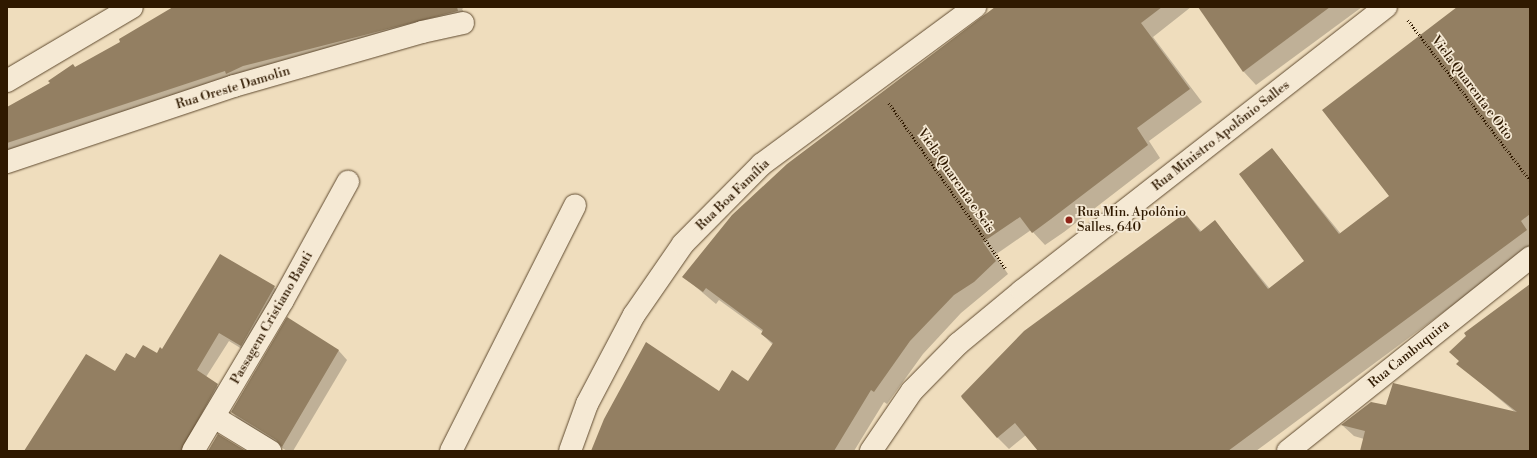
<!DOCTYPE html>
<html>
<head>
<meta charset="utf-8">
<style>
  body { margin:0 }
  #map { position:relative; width:1537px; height:458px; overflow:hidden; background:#efddbd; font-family:"Libre Bodoni",serif }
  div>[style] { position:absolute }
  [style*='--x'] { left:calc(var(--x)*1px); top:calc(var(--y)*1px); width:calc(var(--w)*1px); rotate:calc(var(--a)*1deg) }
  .shadow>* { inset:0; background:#0003 }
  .building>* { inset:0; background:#937f62 }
  .path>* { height:2.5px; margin-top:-1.25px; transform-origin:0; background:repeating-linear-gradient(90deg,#2f1900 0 1px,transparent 0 3px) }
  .roads { filter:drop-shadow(0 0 1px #5f4a2f) drop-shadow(0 0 1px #5f4a2f) }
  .street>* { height:22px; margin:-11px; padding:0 11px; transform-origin:11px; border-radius:11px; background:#f5e9d4 }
  .dots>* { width:11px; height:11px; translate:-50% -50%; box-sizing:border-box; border:2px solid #f5e9d4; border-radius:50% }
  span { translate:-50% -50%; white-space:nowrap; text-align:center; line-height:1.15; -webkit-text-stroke:3.5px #f5e9d4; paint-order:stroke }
  .street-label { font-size:13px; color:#2f1900 }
  .poi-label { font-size:13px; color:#2f1900 }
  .left { translate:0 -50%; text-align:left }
  .frame { position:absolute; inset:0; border:8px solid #2f1900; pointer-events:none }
</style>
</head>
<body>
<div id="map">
  <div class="shadow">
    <div style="clip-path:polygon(174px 7px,465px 7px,462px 9px,465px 14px,7px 155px,7px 108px,122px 42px)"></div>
    <div style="clip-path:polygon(996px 7px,1191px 7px,1153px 37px,1202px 102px,1149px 141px,1160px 158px,1064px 232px,1045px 245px,1031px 230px,995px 255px,1008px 274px,961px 313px,923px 354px,887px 404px,884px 402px,854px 451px,593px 451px,719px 392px,749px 382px,773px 345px,762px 334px,763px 332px,719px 300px,716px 304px,684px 277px)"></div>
    <div style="clip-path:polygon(1199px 7px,1362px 7px,1256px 85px,1244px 72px)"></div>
    <div style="clip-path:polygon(1460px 7px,1530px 7px,1530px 248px,1256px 451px,1040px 451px,1026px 435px,1009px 449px,997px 437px,1185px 214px,1202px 232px,1215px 222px,1270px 289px,1305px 261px,1272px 149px,1341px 234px,1391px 196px)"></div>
    <div style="clip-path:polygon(1530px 285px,1530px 451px,1361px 451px,1364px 439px,1354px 436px,1342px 425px,1387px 406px,1516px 413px,1458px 364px)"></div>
    <div style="clip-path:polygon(274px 287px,283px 296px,250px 354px,229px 341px,206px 377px,227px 394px,194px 451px,26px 451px,115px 373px,135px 360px,157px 355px)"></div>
    <div style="clip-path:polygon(288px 319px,339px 351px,347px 360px,293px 451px,287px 451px,240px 421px,232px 412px)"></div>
  </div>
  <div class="building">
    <div style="clip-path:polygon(173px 7px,457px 7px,458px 11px,243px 66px,226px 74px,225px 71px,7px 143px,7px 107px,50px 83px,48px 81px,73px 64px,75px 67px,120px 42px,119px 39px)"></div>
    <div style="clip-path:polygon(995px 7px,1162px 7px,1141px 23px,1190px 89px,1137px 128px,1148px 145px,1051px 219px,1032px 233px,1020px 217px,983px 242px,996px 261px,974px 282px,954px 295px,910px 341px,874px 392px,871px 390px,834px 451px,591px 451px,604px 419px,646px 342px,719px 391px,732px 370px,748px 381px,773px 343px,761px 334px,763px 330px,706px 288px,703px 292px,682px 277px,732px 215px,787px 164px)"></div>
    <div style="clip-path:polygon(1198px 7px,1330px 7px,1243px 72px)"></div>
    <div style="clip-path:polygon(1457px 7px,1530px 7px,1530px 214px,1521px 221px,1527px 230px,1228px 451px,1038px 451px,1015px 423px,997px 438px,962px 398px,961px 396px,1024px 331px,1185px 213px,1200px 232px,1215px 220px,1268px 289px,1304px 261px,1239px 174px,1272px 148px,1339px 234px,1389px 196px,1322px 110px)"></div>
    <div style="clip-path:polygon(220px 254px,275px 286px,241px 346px,219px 333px,197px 370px,218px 384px,181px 451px,24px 451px,86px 354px,115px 371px,126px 353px,135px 358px,143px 345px,157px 353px,160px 347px,162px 349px)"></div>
    <div style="clip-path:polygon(1530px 284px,1530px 451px,1360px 451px,1365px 431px,1341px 425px,1371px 402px,1386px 405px,1393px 383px,1517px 412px,1456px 364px,1459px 361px,1449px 352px,1466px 336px,1464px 333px)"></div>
    <div style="clip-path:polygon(287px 317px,339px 350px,282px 447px,276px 440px,231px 412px)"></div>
    <div style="clip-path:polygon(218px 434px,246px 451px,208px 451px)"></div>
  </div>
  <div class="path">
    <div style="--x:1408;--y:20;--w:201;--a:52.7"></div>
    <div style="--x:889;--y:103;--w:203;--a:54.8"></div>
  </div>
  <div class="roads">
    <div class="street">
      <div style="--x:7;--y:81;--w:145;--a:-30.6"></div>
      <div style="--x:7;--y:162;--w:239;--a:-18.5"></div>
      <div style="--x:234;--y:86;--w:196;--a:-16"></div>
      <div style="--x:422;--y:32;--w:42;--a:-12.4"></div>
      <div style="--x:214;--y:417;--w:66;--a:31.3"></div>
      <div style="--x:193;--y:451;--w:176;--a:-59.2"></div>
      <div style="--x:283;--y:300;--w:135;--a:-61.2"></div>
      <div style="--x:451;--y:451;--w:275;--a:-63.2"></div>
      <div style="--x:570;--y:451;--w:50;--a:-70.1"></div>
      <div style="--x:587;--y:404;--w:101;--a:-62.2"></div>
      <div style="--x:634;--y:315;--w:86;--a:-55.4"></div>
      <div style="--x:683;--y:244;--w:112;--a:-45.4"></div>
      <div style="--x:762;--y:164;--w:265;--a:-36.4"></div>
      <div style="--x:871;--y:451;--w:73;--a:-55.7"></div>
      <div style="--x:912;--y:391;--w:66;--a:-45.6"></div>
      <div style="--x:958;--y:344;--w:83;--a:-39.6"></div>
      <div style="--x:1022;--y:291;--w:462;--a:-38"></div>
      <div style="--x:1288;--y:451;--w:310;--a:-38.6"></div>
    </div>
  </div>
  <div class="dots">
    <div style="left:1069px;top:220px;background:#8f2418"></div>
  </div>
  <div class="street-label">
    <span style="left:233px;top:88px;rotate:-17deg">Rua Oreste Damolin</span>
    <span style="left:1472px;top:88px;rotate:53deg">Viela Quarenta e Oito</span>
    <span style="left:1221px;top:136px;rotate:-38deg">Rua Ministro Apolônio Salles</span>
    <span style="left:956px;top:181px;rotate:55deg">Viela Quarenta e Seis</span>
    <span style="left:733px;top:195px;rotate:-44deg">Rua Boa Família</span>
    <span style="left:272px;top:318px;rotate:-60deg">Passagem Cristiano Banti</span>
    <span style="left:1409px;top:354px;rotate:-39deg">Rua Cambuquira</span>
  </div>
  <div class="poi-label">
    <span class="left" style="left:1077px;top:220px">Rua Min. Apolônio<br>Salles, 640</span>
  </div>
  <div class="frame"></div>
</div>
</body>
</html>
